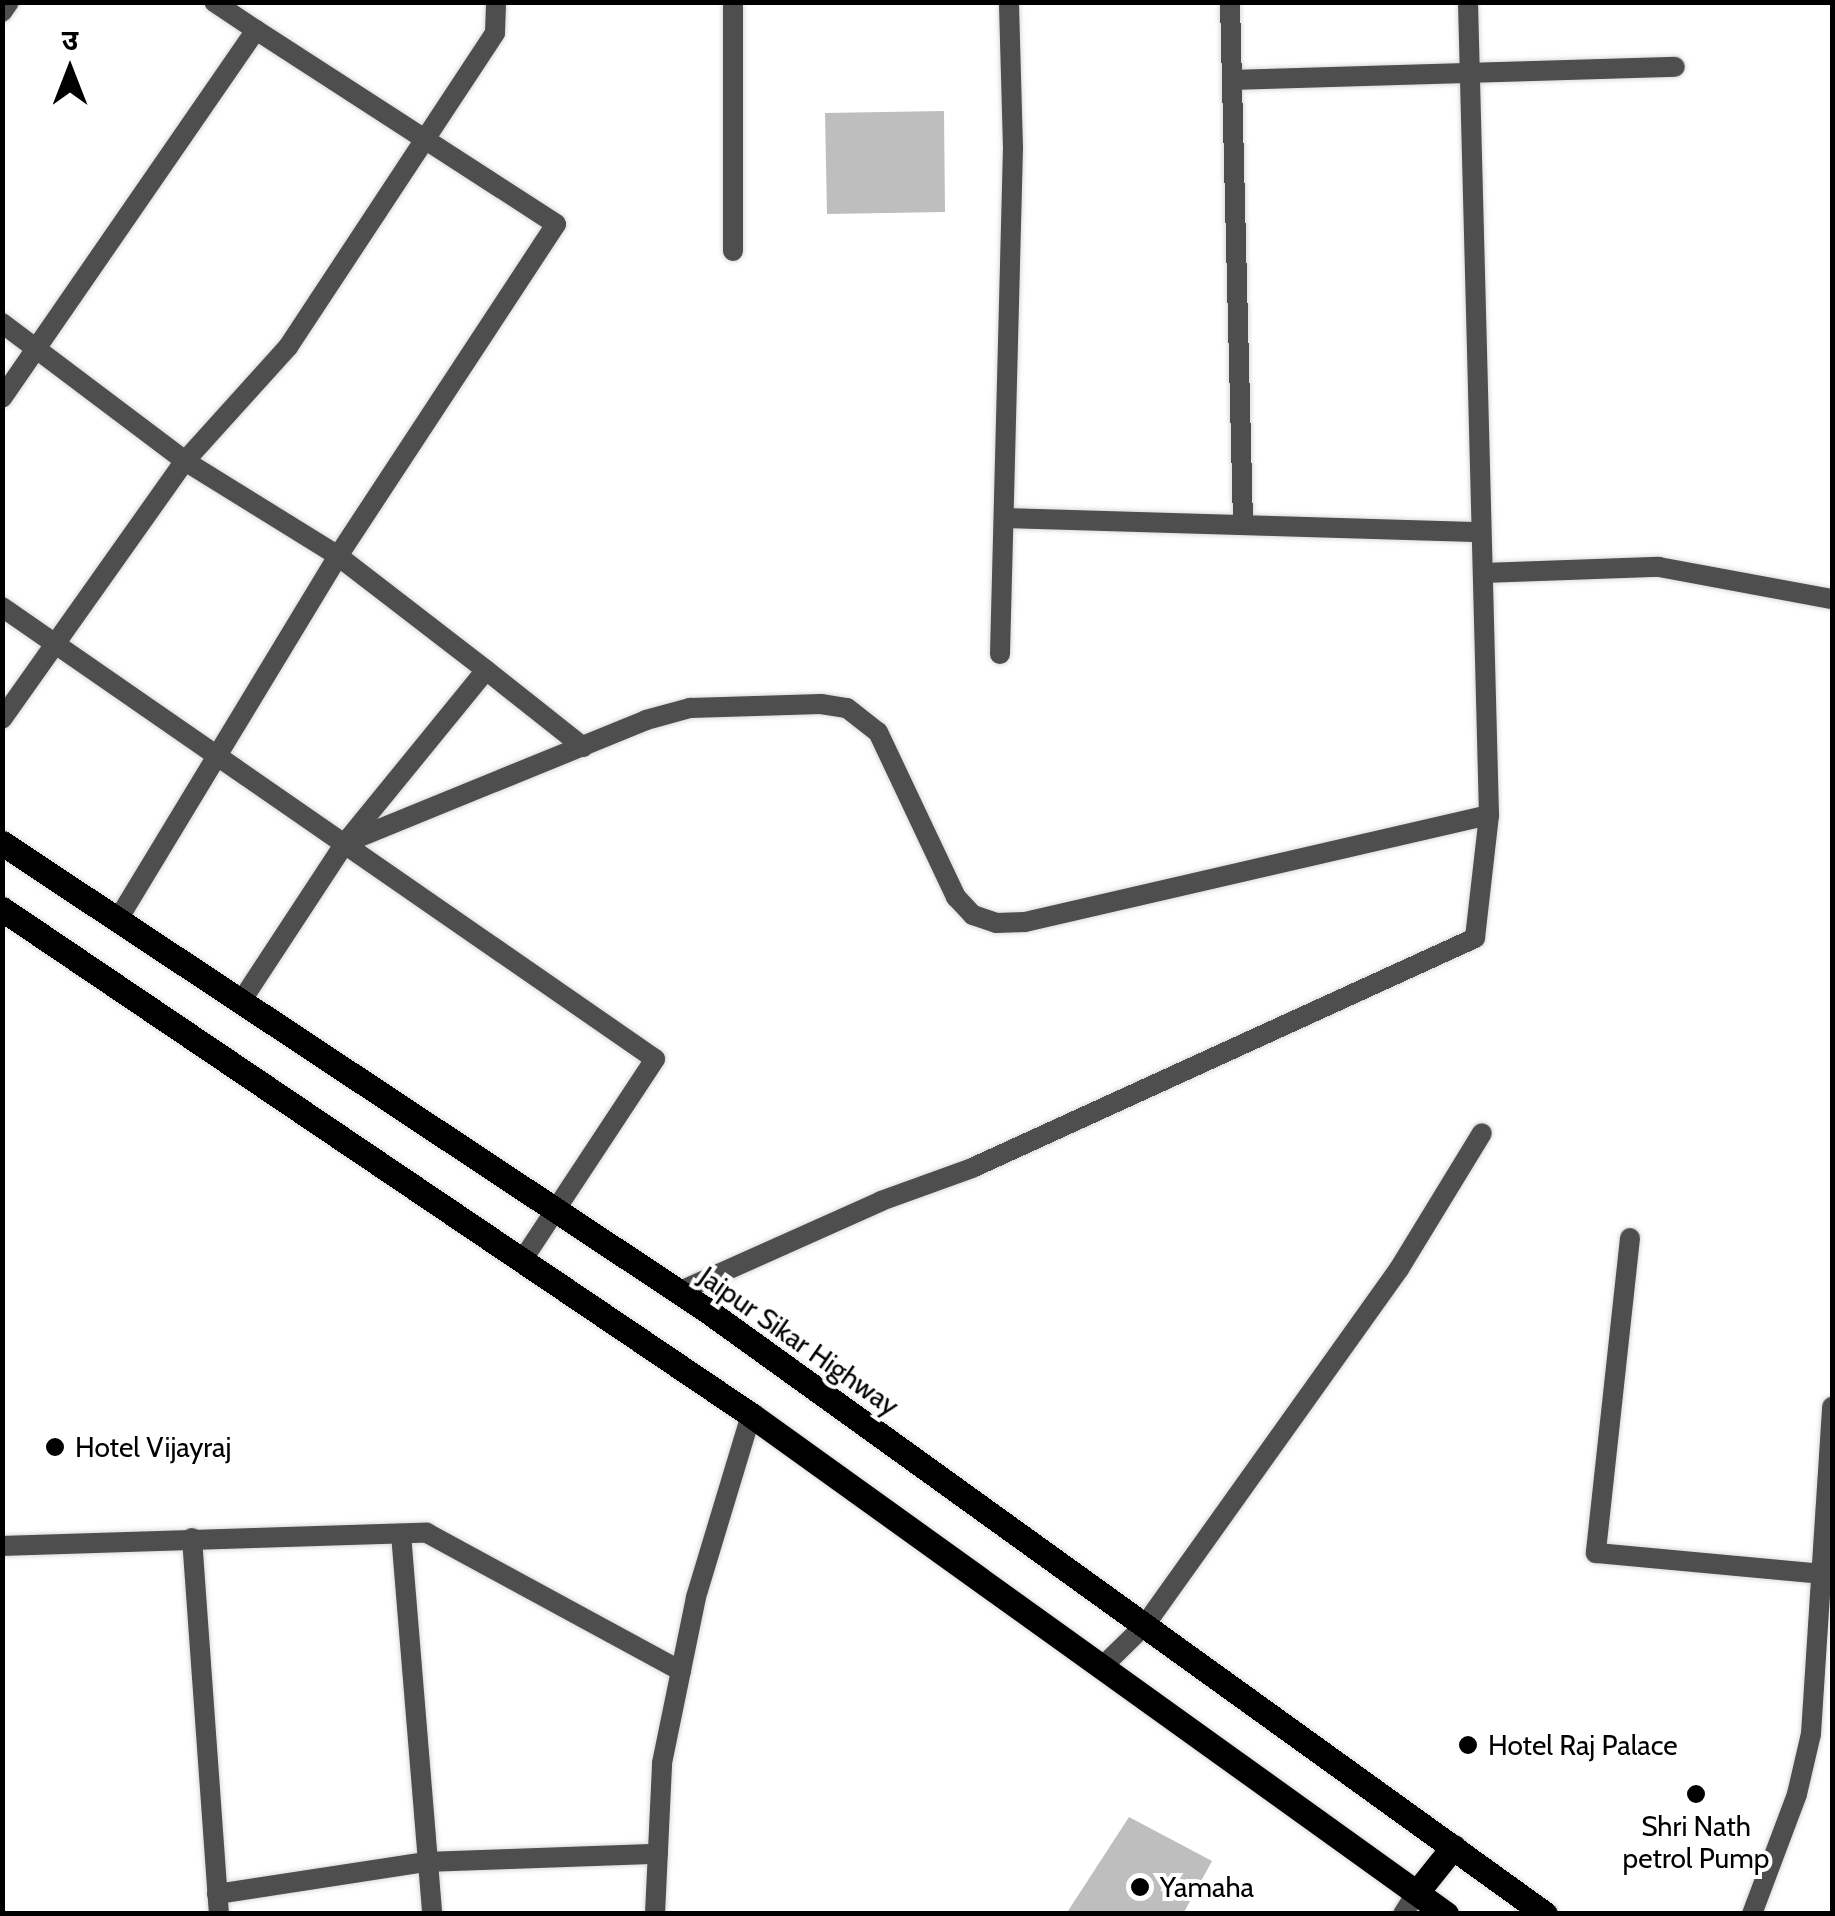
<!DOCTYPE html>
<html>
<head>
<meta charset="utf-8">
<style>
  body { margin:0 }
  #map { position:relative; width:1835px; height:1916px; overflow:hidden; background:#fff; font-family:Cabin,"Noto Sans Devanagari",sans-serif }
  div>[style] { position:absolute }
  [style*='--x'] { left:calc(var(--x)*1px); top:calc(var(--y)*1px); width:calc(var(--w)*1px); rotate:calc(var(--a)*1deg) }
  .building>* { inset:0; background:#bebebe }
  .roads { filter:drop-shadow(0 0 2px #dbdbdb) drop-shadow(0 0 2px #dbdbdb) }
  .lane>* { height:20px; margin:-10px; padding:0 10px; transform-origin:10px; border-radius:10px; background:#4e4e4e }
  .street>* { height:20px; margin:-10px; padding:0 10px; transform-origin:10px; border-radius:10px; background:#4e4e4e }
  .primary>* { height:25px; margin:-12.5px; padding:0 12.5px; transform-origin:12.5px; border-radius:12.5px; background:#000 }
  .dots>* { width:28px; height:28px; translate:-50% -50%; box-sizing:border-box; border:5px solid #fff; border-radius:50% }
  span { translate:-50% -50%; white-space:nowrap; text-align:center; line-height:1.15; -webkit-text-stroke:8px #fff; paint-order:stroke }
  .street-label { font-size:28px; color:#000 }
  .poi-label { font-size:28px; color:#000 }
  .left { translate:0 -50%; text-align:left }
  .frame { position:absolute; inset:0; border:5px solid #000; pointer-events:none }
  .north { position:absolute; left:20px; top:20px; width:100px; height:100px; -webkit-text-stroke:8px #fff; paint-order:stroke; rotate:0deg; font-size:28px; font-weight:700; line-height:40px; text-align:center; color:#000 }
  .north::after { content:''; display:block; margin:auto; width:35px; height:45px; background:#000; clip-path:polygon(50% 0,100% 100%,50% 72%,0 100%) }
</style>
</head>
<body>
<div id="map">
  <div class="building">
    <div style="clip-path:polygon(944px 111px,945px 212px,827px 214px,825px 113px)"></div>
    <div style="clip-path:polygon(1129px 1817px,1212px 1861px,1183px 1914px,1066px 1914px)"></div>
  </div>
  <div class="roads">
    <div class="lane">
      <div style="--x:1630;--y:1238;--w:317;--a:96.2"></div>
      <div style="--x:1596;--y:1553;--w:237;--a:5.3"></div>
      <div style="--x:1752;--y:1914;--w:128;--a:-69.4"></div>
      <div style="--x:1797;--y:1794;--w:62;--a:-76.9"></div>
      <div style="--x:1811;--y:1734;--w:328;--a:-86.3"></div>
    </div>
    <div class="street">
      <div style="--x:1230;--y:2;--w:522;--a:88.57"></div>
      <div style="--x:2;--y:12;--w:12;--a:-55"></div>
      <div style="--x:1232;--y:80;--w:443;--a:-1.7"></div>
      <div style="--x:733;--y:251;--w:249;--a:-90"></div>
      <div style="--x:2;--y:323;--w:229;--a:37"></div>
      <div style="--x:185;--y:461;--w:180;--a:31.8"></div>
      <div style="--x:338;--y:556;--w:187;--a:37.6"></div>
      <div style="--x:2;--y:398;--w:447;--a:-55.4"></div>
      <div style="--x:256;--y:30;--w:50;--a:-146.3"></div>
      <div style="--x:1006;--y:518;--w:475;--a:1.7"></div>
      <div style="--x:1483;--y:573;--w:176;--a:-2"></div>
      <div style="--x:1659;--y:567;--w:176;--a:10.5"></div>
      <div style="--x:2;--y:607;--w:794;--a:34.69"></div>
      <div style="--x:655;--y:1059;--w:240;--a:123.4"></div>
      <div style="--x:1000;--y:654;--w:506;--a:-88.53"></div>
      <div style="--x:1013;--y:148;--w:146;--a:-91.6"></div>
      <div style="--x:2;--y:719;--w:316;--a:-54.7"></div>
      <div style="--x:185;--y:461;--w:154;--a:-47.9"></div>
      <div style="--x:288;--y:347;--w:376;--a:-56.6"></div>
      <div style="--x:495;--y:33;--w:31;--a:-88"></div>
      <div style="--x:345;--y:843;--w:325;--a:-22.2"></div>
      <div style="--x:646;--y:720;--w:46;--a:-15.3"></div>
      <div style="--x:690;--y:708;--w:131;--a:-1.7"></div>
      <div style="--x:821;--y:704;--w:26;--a:9"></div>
      <div style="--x:847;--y:708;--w:39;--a:38"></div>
      <div style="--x:878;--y:732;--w:183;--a:64.7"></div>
      <div style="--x:956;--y:897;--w:25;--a:47"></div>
      <div style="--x:973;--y:915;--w:24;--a:19"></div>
      <div style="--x:996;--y:923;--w:29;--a:-2"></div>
      <div style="--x:1025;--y:922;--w:476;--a:-13"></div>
      <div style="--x:117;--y:921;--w:427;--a:-58.8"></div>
      <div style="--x:338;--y:556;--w:397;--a:-56.7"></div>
      <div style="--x:556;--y:224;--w:357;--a:-147.1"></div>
      <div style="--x:240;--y:1003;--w:191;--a:-56.7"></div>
      <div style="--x:345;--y:843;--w:223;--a:-50.8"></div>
      <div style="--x:486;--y:670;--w:124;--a:38.4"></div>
      <div style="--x:678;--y:1292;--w:222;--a:-24.1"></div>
      <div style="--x:881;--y:1201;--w:97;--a:-19.9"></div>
      <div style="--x:972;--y:1168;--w:553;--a:-24.57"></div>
      <div style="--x:1475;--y:938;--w:124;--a:-83.5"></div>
      <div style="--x:1489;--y:815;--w:813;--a:-91.48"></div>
      <div style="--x:401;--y:1534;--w:381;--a:85.3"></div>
      <div style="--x:192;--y:1538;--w:377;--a:85.9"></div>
      <div style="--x:2;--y:1546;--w:425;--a:-1.8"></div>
      <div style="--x:427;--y:1533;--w:289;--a:28.5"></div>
      <div style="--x:1105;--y:1664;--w:56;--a:-44.3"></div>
      <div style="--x:1145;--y:1625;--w:437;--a:-54.5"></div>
      <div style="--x:1399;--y:1269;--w:159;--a:-58.6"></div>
      <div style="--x:217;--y:1894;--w:210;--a:-8.7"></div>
      <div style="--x:425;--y:1862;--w:233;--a:-2"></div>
      <div style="--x:655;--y:1914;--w:151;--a:-87.3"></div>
      <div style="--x:662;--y:1763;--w:169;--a:-78.4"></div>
      <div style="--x:696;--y:1597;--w:190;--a:-73.2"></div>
      <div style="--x:1403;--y:1914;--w:26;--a:-58"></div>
    </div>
    <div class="primary">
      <div style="--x:2;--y:843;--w:843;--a:33.54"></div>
      <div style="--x:705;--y:1309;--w:1035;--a:35.76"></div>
      <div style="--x:2;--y:909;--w:904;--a:34.04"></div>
      <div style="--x:751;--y:1415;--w:856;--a:35.68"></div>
      <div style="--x:1417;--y:1892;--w:58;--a:-51.3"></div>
    </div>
  </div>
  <div class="dots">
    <div style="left:55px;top:1447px;background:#000"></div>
    <div style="left:1468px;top:1745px;background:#000"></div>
    <div style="left:1696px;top:1794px;background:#000"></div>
    <div style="left:1140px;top:1887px;background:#000"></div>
  </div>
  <div class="street-label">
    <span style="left:799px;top:1341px;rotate:35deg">Jaipur Sikar Highway</span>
  </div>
  <div class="poi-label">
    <span class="left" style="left:75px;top:1447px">Hotel Vijayraj</span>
    <span class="left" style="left:1488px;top:1745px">Hotel Raj Palace</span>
    <span style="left:1696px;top:1842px">Shri Nath<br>petrol Pump</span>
    <span class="left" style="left:1160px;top:1887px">Yamaha</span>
  </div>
  <div class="frame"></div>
  <div class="north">उ</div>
</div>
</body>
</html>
